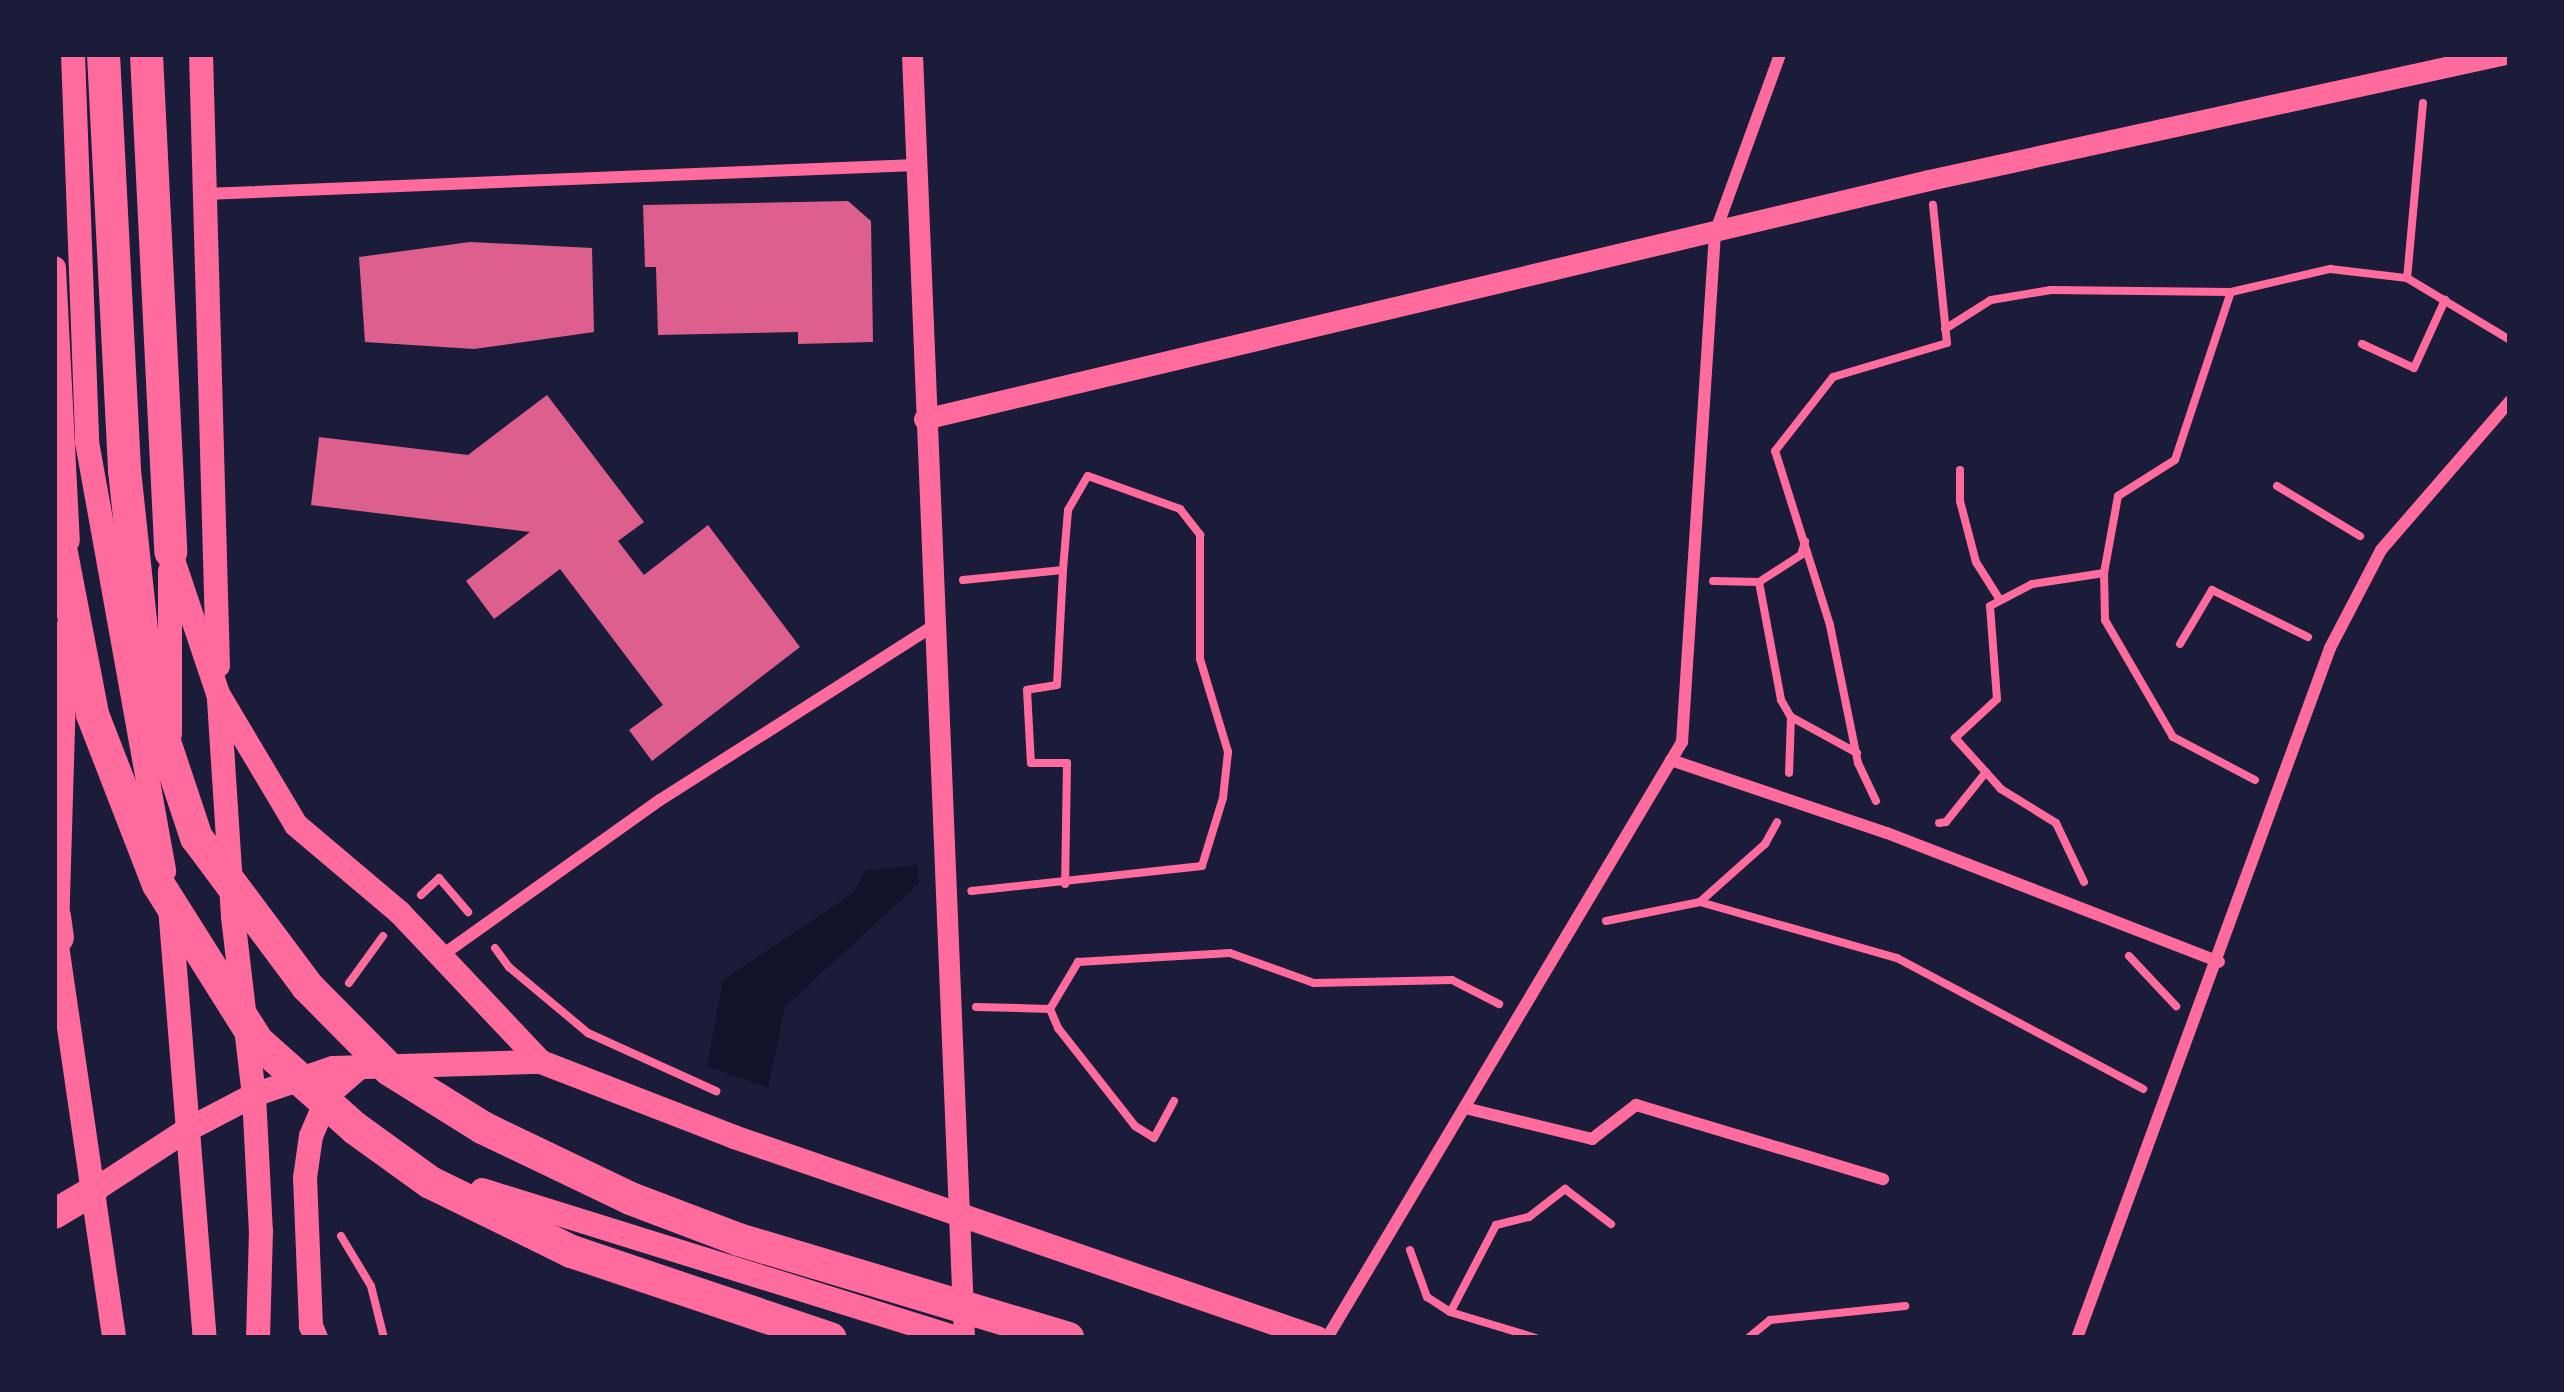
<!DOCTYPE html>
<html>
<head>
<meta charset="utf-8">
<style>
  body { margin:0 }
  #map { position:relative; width:2564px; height:1392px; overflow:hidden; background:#1b1b3a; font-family:Montserrat,sans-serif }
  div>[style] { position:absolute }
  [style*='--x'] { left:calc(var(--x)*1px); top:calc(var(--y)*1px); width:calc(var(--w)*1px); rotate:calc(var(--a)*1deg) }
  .water>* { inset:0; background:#12122b }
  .building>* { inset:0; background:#dd5f8e }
  .path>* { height:8px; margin:-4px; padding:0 4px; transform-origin:4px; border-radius:4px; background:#ff6b9d }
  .minor>* { height:12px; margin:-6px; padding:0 6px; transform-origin:6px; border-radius:6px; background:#ff6b9d }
  .tertiary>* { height:21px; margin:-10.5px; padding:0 10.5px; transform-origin:10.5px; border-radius:10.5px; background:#ff6b9d }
  .secondary>* { height:24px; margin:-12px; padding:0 12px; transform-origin:12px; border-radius:12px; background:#ff6b9d }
  .primary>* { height:30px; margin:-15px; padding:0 15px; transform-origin:15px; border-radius:15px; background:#ff6b9d }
  .trunk>* { height:33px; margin:-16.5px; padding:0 16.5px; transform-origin:16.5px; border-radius:16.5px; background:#ff6b9d }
  span { translate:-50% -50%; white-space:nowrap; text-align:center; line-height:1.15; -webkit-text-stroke:10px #1b1b3a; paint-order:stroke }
  .frame { position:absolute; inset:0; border:57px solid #1b1b3a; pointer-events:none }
</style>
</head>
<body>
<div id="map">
  <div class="water">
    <div style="clip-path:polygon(917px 865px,919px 883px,785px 1007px,768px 1088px,707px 1066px,723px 980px,853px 893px,866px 871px)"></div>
  </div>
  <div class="building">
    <div style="clip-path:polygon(848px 201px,871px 221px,873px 342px,798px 344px,798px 332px,658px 335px,656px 267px,645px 267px,643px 205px)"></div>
    <div style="clip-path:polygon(470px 242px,592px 248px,594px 332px,474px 349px,365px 342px,359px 257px)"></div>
    <div style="clip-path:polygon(547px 395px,644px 522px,618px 541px,644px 575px,708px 525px,800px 647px,652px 761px,629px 730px,663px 705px,560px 569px,494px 619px,466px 581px,530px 532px,311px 505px,319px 437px,468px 455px)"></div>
  </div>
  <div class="path">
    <div style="--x:2423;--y:103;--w:176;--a:95.2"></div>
    <div style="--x:2407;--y:278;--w:120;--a:31"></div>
    <div style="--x:1945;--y:329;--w:54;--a:-32.2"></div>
    <div style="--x:1991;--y:300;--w:61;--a:-9.5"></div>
    <div style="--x:2051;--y:290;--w:180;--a:0.6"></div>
    <div style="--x:2362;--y:344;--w:57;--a:24.8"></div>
    <div style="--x:2414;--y:368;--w:75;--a:-65.5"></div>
    <div style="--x:1960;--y:470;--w:31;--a:90"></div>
    <div style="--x:1960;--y:501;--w:63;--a:75.3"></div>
    <div style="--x:1976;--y:562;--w:45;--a:57.7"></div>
    <div style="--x:2277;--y:486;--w:97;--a:31.1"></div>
    <div style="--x:1063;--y:570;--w:115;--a:93"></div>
    <div style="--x:1057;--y:685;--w:30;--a:171"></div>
    <div style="--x:1027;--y:690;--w:73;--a:86.9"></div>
    <div style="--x:1031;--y:763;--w:36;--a:0"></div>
    <div style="--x:1067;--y:763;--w:121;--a:90.9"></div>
    <div style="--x:963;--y:580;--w:100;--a:-5.7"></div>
    <div style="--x:1063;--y:570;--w:60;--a:-85.2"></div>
    <div style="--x:1068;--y:510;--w:39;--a:-60"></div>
    <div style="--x:1088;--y:476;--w:98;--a:19.7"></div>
    <div style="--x:1180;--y:509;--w:33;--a:52"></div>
    <div style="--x:1200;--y:535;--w:124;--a:90"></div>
    <div style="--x:1200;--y:659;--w:97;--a:73.2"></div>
    <div style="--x:1228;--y:752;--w:46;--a:96.2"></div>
    <div style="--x:1223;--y:798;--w:71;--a:107.2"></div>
    <div style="--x:1202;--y:866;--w:232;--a:173.8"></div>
    <div style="--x:1713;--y:581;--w:46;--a:1.2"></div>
    <div style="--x:1759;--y:582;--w:120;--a:79.4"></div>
    <div style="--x:1781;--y:700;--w:20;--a:60"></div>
    <div style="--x:1791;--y:717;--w:56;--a:92"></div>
    <div style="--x:1759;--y:582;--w:50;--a:-32.7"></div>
    <div style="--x:1801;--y:555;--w:14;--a:-73"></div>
    <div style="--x:2180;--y:644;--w:63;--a:-59.3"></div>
    <div style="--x:2212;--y:590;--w:107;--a:26.1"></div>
    <div style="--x:1793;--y:718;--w:73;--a:28.7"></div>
    <div style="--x:2255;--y:780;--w:93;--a:-152.3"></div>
    <div style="--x:2173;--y:737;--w:135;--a:-120.2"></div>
    <div style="--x:2105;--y:620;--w:47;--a:-91.2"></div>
    <div style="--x:2104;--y:573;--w:78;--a:-79.7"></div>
    <div style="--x:2118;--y:496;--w:67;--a:-32.3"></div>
    <div style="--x:2175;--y:460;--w:177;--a:-71.6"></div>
    <div style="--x:2231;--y:292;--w:102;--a:-13.1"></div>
    <div style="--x:2330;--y:269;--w:78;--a:6.7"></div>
    <div style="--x:1876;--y:801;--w:42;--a:-115.3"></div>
    <div style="--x:1858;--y:763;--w:141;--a:-101.5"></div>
    <div style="--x:1830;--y:625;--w:182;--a:-107.5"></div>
    <div style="--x:1775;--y:451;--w:94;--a:-51.9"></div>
    <div style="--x:1833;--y:377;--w:119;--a:-16.6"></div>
    <div style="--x:1947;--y:343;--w:139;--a:-95.8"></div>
    <div style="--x:1939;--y:823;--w:7;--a:-8"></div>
    <div style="--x:1946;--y:822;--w:64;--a:-51.3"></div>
    <div style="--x:2084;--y:882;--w:65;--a:-115.4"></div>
    <div style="--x:2056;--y:823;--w:65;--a:-148.3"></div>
    <div style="--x:2001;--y:789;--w:69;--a:-132"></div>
    <div style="--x:1955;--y:738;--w:57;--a:-42.9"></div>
    <div style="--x:1997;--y:699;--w:93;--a:-94.3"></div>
    <div style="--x:1990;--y:606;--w:47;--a:-27.6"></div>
    <div style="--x:2032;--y:584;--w:73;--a:-8.7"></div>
    <div style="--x:421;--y:895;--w:25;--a:-43"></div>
    <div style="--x:439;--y:878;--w:45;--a:49.5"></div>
    <div style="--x:1701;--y:901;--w:86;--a:-41.7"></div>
    <div style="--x:1765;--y:844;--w:25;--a:-61"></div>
    <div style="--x:1606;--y:921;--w:96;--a:-11.4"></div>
    <div style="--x:1700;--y:902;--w:205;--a:15.9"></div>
    <div style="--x:1897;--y:958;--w:279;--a:28"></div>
    <div style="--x:495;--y:948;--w:24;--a:54"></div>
    <div style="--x:509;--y:967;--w:103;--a:39.9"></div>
    <div style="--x:588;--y:1033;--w:141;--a:24.4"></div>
    <div style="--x:2129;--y:956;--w:69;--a:46.8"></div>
    <div style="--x:349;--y:983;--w:58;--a:-54.1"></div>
    <div style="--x:976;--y:1007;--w:74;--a:1.5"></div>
    <div style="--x:1050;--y:1009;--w:55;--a:-59.2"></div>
    <div style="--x:1078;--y:962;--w:152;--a:-3.4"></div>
    <div style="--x:1230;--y:953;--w:89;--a:19.7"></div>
    <div style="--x:1314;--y:983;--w:138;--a:-1.2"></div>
    <div style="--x:1452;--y:980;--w:53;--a:27.1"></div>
    <div style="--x:1050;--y:1009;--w:21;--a:67"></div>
    <div style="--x:1058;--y:1028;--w:125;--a:51.8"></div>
    <div style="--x:1135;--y:1126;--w:22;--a:32"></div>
    <div style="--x:1154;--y:1138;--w:42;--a:-61.6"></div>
    <div style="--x:341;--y:1236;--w:58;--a:59"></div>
    <div style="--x:371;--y:1286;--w:54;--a:76"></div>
    <div style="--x:1410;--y:1250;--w:50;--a:70.1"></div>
    <div style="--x:1427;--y:1297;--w:27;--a:33"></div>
    <div style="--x:1450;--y:1312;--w:90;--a:16.8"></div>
    <div style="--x:1451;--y:1311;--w:97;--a:-62.4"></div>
    <div style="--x:1496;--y:1225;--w:34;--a:-14"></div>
    <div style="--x:1529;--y:1217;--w:46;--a:-37.9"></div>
    <div style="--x:1565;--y:1189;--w:58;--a:37.3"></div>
    <div style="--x:1748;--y:1338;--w:28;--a:-39"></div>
    <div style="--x:1770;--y:1320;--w:136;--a:-5.9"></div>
  </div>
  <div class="minor">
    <div style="--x:205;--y:194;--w:712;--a:-2.34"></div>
    <div style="--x:1671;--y:760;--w:228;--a:18.7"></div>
    <div style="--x:1887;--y:833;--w:356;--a:21.2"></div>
    <div style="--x:441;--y:956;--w:269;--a:-35.5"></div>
    <div style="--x:660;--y:800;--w:326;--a:-32.5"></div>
    <div style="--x:1465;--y:1108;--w:131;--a:13.7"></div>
    <div style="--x:1592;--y:1139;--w:56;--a:-37.7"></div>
    <div style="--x:1636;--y:1105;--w:258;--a:16.7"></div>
    <div style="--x:1327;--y:1338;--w:694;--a:-59.22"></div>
    <div style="--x:1682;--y:742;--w:510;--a:-86.29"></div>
    <div style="--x:1715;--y:233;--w:190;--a:-70"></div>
    <div style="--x:2077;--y:1338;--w:735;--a:-69.86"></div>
    <div style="--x:2330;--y:648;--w:110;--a:-62.5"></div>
    <div style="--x:2381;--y:550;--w:197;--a:-49.1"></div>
  </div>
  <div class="tertiary">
    <div style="--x:912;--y:54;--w:1285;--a:87.68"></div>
    <div style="--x:924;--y:419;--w:1033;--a:-13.38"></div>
    <div style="--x:1929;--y:180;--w:590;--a:-12.34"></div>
  </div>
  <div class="secondary">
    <div style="--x:73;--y:54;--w:388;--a:87.9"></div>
    <div style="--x:87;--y:442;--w:436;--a:79.8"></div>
    <div style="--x:201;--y:54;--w:612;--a:88.41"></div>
    <div style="--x:54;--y:268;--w:273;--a:87.1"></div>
    <div style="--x:170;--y:551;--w:151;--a:71.4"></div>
    <div style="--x:218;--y:694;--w:152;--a:59.2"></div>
    <div style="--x:296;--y:825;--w:136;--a:40.2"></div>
    <div style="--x:400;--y:913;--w:205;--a:46.6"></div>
    <div style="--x:541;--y:1062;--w:207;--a:21.2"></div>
    <div style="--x:734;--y:1137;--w:617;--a:19.02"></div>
    <div style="--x:170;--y:571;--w:163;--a:90"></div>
    <div style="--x:219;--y:700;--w:217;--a:86.3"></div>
    <div style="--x:233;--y:917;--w:179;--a:83.3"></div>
    <div style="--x:254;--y:1095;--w:136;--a:87.1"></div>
    <div style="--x:261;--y:1231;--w:107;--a:91.6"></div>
    <div style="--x:170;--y:907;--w:432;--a:85.4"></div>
    <div style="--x:54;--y:925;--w:417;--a:81.7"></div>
    <div style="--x:57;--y:931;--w:301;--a:-88.3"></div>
    <div style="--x:482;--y:1190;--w:498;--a:17.3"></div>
    <div style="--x:93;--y:1191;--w:110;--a:-33.1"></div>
    <div style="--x:185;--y:1131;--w:78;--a:-27.6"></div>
    <div style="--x:254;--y:1095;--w:83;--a:-18.9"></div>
    <div style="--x:333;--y:1068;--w:208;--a:-1.7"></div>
    <div style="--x:316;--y:1338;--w:13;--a:-113"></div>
    <div style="--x:311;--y:1326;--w:148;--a:-92.3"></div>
    <div style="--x:305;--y:1178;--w:42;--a:-81.9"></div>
    <div style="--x:311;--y:1136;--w:46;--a:-66.8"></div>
    <div style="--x:329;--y:1094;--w:43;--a:-41.2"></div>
  </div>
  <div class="primary">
    <div style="--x:54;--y:1214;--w:45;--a:-30.5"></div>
  </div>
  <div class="trunk">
    <div style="--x:103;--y:54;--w:417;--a:87.1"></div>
    <div style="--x:124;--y:470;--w:224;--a:83.9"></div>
    <div style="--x:148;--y:693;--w:152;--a:71.6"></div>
    <div style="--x:196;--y:837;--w:186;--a:53.3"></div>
    <div style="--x:307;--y:986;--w:117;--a:45.3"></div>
    <div style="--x:389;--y:1069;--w:110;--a:31.9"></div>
    <div style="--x:482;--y:1127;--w:164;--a:25.6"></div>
    <div style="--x:630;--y:1198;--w:116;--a:20.8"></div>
    <div style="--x:738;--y:1239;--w:344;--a:16.7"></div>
    <div style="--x:146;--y:54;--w:498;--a:87.2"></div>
    <div style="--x:54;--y:516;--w:202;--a:79.1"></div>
    <div style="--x:92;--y:714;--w:182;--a:68.8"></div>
    <div style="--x:158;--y:884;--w:186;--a:57.8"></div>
    <div style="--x:257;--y:1041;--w:131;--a:41.6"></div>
    <div style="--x:355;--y:1128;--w:92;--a:35.8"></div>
    <div style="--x:430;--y:1182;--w:157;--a:26.1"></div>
    <div style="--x:571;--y:1251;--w:273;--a:18.6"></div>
    <div style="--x:54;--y:916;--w:21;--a:82"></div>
  </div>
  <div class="frame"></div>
</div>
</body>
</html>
